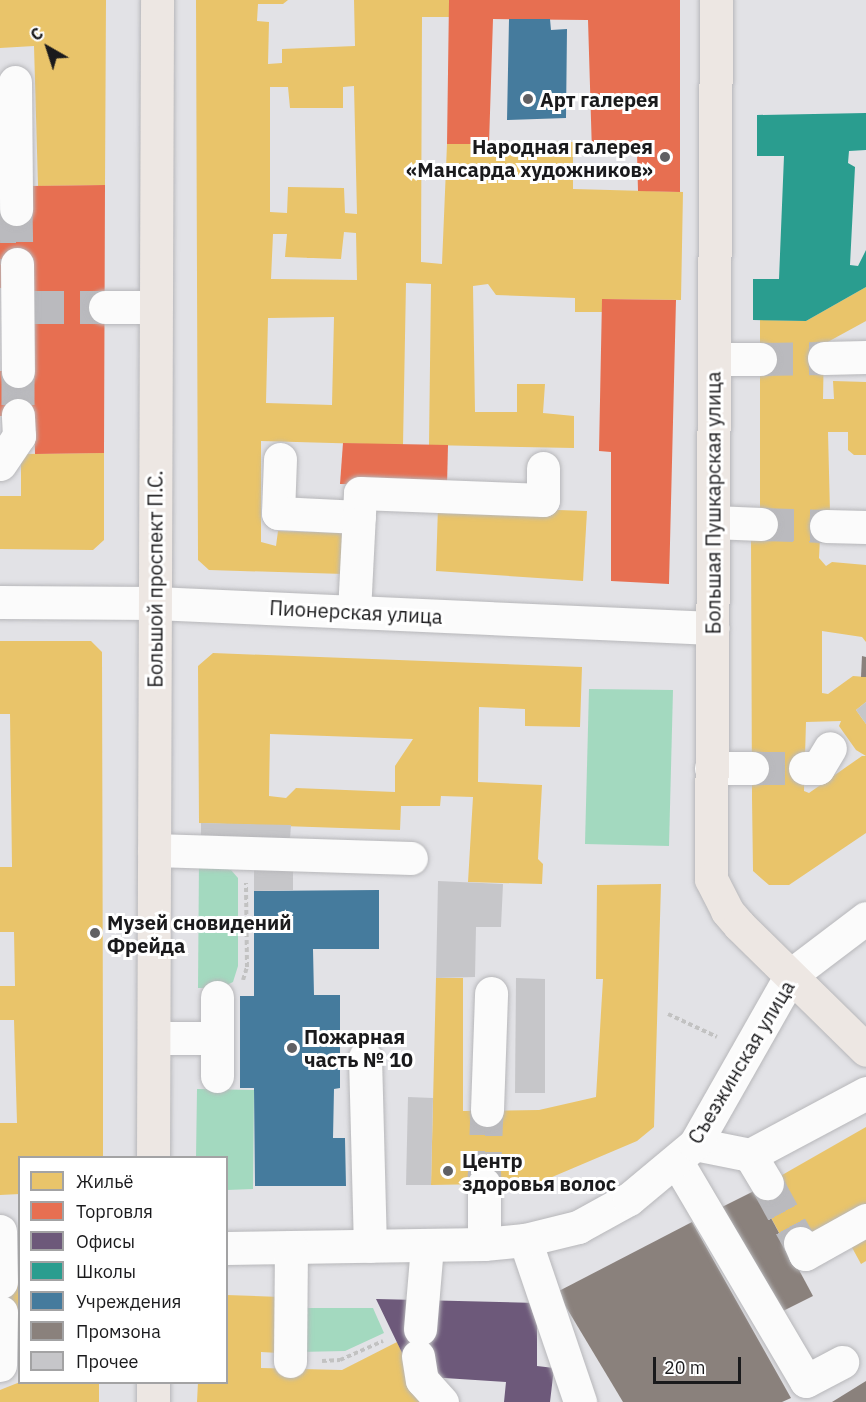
<!DOCTYPE html>
<html>
<head>
<meta charset="utf-8">
<style>
  body { margin:0 }
  #map { position:relative; width:866px; height:1402px; overflow:hidden; background:#e2e2e6; font-family:"IBM Plex Sans",sans-serif }
  div>[style] { position:absolute }
  [style*='--x'] { left:calc(var(--x)*1px); top:calc(var(--y)*1px); width:calc(var(--w)*1px); rotate:calc(var(--a)*1deg) }
  .green>* { inset:0; background:#a3d9bf }
  .homes>* { inset:0; background:#e9c46a }
  .shops>* { inset:0; background:#e76f51 }
  .offices>* { inset:0; background:#6d597a }
  .schools>* { inset:0; background:#2a9d8f }
  .public>* { inset:0; background:#457b9d }
  .industry>* { inset:0; background:#8a817c }
  .building>* { inset:0; background:#c6c6c9 }
  .minor-tunnel>* { height:33px; margin-top:-16.5px; transform-origin:0; background:repeating-linear-gradient(90deg,#bababe 0 33px,transparent 0 49px) }
  .path>* { height:4px; margin-top:-2px; transform-origin:0; background:repeating-linear-gradient(90deg,#c2c2c2 0 4.5px,transparent 0 7.5px) }
  .roads { filter:drop-shadow(0 0 2px #b7b7ba) drop-shadow(0 0 2px #b7b7ba) }
  .minor>* { height:33px; margin:-16.5px; padding:0 16.5px; transform-origin:16.5px; border-radius:16.5px; background:#fbfbfb }
  .major>* { height:33px; margin:-16.5px; padding:0 16.5px; transform-origin:16.5px; border-radius:16.5px; background:#ede7e3 }
  .dots>* { width:16px; height:16px; translate:-50% -50%; box-sizing:border-box; border:3px solid #fff; border-radius:50% }
  span { translate:-50% -50%; white-space:nowrap; text-align:center; line-height:1.15; -webkit-text-stroke:6px #fff; paint-order:stroke }
  .poi-label { font-size:20px; color:#1a1a1c; font-weight:700 }
  .left { translate:0 -50%; text-align:left }
  .right { translate:-100% -50%; text-align:right }
  .street-label { font-size:20px; color:#1a1a1c }
  .legend { position:absolute; left:18px; top:1156px; width:210px; height:228px; box-sizing:border-box; background:#fff; border:2px solid #a3a3a4; margin:0; padding:8px 10px; list-style:none; font-size:18px; color:#1a1a1c }
  .legend li { display:flex; align-items:center; gap:12px; height:30px }
  .legend b { width:30px; border:2px solid #a3a3a4 }
  .north { position:absolute; left:18px; top:18px; width:60px; height:60px; -webkit-text-stroke:4px #fff; paint-order:stroke; rotate:321deg; font-size:16px; font-weight:700; line-height:24px; text-align:center; color:#1a1a1c }
  .north::after { content:''; display:block; margin:auto; width:21px; height:27px; background:#1a1a1c; clip-path:polygon(50% 0,100% 100%,50% 72%,0 100%) }
  .scale { position:absolute; left:653px; top:1357px; width:88px; height:27px; box-sizing:border-box; border:3px solid #1a1a1c; border-top:0; padding-left:8px; font-size:18px; line-height:21px; white-space:nowrap; color:#1a1a1c; -webkit-text-stroke:4px #fff; paint-order:stroke }
</style>
</head>
<body>
<div id="map">
  <div class="green">
    <div style="clip-path:polygon(589px 689px,673px 690px,669px 846px,585px 844px)"></div>
    <div style="clip-path:polygon(199px 861px,231px 870px,238px 878px,238px 966px,233px 982px,221px 988px,198px 988px)"></div>
    <div style="clip-path:polygon(197px 1089px,254px 1090px,253px 1189px,227px 1190px,226px 1158px,196px 1158px)"></div>
    <div style="clip-path:polygon(297px 1308px,373px 1308px,384px 1333px,345px 1351px,298px 1352px)"></div>
  </div>
  <div class="homes">
    <div style="clip-path:polygon(0 0,106px 0,105px 185px,38px 186px,34px 46px,0 48px)"></div>
    <div style="clip-path:polygon(evenodd,196px 0,288px 0,283px 4px,258px 4px,257px 21px,269px 22px,268px 64px,282px 63px,282px 49px,355px 46px,354px 0,449px 0,449px 17px,422px 17px,421px 262px,442px 264px,447px 144px,489px 144px,504px 152px,517px 141px,573px 142px,573px 189px,683px 192px,681px 300px,602px 299px,602px 312px,575px 312px,575px 298px,496px 295px,488px 284px,473px 286px,475px 412px,517px 412px,517px 384px,545px 384px,543px 413px,574px 416px,574px 448px,429px 445px,431px 284px,406px 283px,403px 445px,261px 441px,261px 542px,276px 546px,278px 531px,346px 533px,344px 574px,209px 570px,198px 560px,196px 0,354px 86px,357px 214px,345px 213px,344px 188px,288px 187px,287px 213px,270px 212px,270px 87px,288px 87px,290px 108px,343px 108px,343px 87px,354px 86px,196px 0,344px 232px,356px 233px,357px 280px,271px 279px,273px 234px,287px 234px,285px 257px,341px 259px,344px 232px,196px 0,334px 317px,332px 405px,266px 403px,268px 318px,334px 317px)"></div>
    <div style="clip-path:polygon(866px 287px,866px 321px,824px 344px,823px 399px,834px 399px,833px 381px,866px 382px,866px 455px,854px 455px,848px 450px,848px 432px,828px 432px,830px 512px,820px 538px,819px 558px,826px 566px,832px 562px,866px 565px,866px 642px,862px 637px,822px 631px,822px 693px,828px 694px,853px 676px,866px 677px,866px 702px,856px 710px,866px 724px,866px 756px,856px 750px,839px 726px,841px 721px,806px 722px,804px 791px,809px 793px,862px 756px,866px 756px,866px 833px,789px 885px,769px 885px,753px 871px,752px 798px,751px 537px,760px 537px,760px 320px,806px 321px)"></div>
    <div style="clip-path:polygon(104px 453px,104px 540px,93px 550px,0 549px,0 496px,21px 496px,21px 454px)"></div>
    <div style="clip-path:polygon(438px 506px,587px 511px,583px 581px,436px 571px)"></div>
    <div style="clip-path:polygon(0 641px,91px 641px,102px 652px,103px 1059px,103px 1158px,20px 1158px,20px 1194px,0 1195px,0 1123px,17px 1123px,14px 1020px,0 1020px,0 986px,15px 986px,14px 932px,0 932px,0 867px,12px 867px,10px 714px,0 714px)"></div>
    <div style="clip-path:polygon(evenodd,213px 653px,582px 667px,580px 727px,525px 726px,525px 709px,479px 707px,478px 782px,542px 785px,538px 859px,543px 864px,542px 884px,468px 882px,473px 797px,441px 796px,440px 806px,401px 806px,400px 830px,199px 823px,198px 666px,213px 653px,270px 734px,413px 739px,395px 766px,395px 792px,296px 788px,286px 798px,269px 796px,270px 734px)"></div>
    <div style="clip-path:polygon(661px 884px,654px 1127px,637px 1141px,538px 1183px,431px 1185px,436px 978px,463px 978px,463px 1111px,539px 1110px,596px 1097px,603px 979px,596px 979px,597px 885px)"></div>
    <div style="clip-path:polygon(866px 1127px,866px 1210px,788px 1249px,756px 1190px)"></div>
    <div style="clip-path:polygon(866px 1233px,866px 1261px,861px 1264px,849px 1242px)"></div>
    <div style="clip-path:polygon(20px 1281px,20px 1330px,18px 1330px,17px 1314px,0 1312px,0 1282px)"></div>
    <div style="clip-path:polygon(226px 1295px,281px 1297px,279px 1353px,261px 1352px,261px 1368px,342px 1370px,397px 1342px,427px 1402px,197px 1402px,198px 1382px,226px 1382px)"></div>
    <div style="clip-path:polygon(20px 1382px,99px 1382px,99px 1402px,0 1402px,0 1390px)"></div>
  </div>
  <div class="shops">
    <div style="clip-path:polygon(449px 0,680px 0,680px 192px,638px 191px,637px 153px,592px 153px,588px 20px,493px 19px,489px 144px,447px 144px)"></div>
    <div style="clip-path:polygon(105px 185px,104px 453px,35px 454px,34px 415px,0 416px,0 371px,31px 370px,9px 288px,0 288px,0 210px,31px 186px)"></div>
    <div style="clip-path:polygon(602px 299px,676px 300px,669px 584px,611px 581px,611px 452px,599px 451px)"></div>
    <div style="clip-path:polygon(343px 443px,448px 445px,447px 486px,340px 484px)"></div>
  </div>
  <div class="offices">
    <div style="clip-path:polygon(376px 1299px,537px 1303px,537px 1366px,554px 1368px,550px 1402px,504px 1402px,506px 1382px,429px 1377px,404px 1357px)"></div>
  </div>
  <div class="schools">
    <div style="clip-path:polygon(866px 113px,866px 150px,849px 151px,848px 163px,855px 167px,850px 265px,858px 266px,866px 250px,866px 287px,806px 321px,753px 320px,753px 279px,779px 279px,784px 156px,757px 156px,757px 115px)"></div>
  </div>
  <div class="public">
    <div style="clip-path:polygon(509px 19px,550px 19px,551px 30px,567px 29px,566px 118px,507px 120px)"></div>
    <div style="clip-path:polygon(379px 890px,379px 949px,313px 949px,314px 995px,340px 995px,340px 1088px,334px 1089px,333px 1138px,345px 1138px,346px 1186px,255px 1186px,254px 1088px,240px 1088px,240px 996px,254px 996px,254px 891px)"></div>
  </div>
  <div class="industry">
    <div style="clip-path:polygon(862px 656px,866px 657px,866px 677px,861px 677px)"></div>
    <div style="clip-path:polygon(756px 1190px,813px 1296px,777px 1314px,720px 1208px)"></div>
    <div style="clip-path:polygon(692px 1222px,791px 1398px,782px 1402px,623px 1402px,557px 1292px)"></div>
    <div style="clip-path:polygon(866px 1381px,866px 1402px,832px 1402px)"></div>
  </div>
  <div class="building">
    <div style="clip-path:polygon(866px 702px,866px 724px,856px 710px)"></div>
    <div style="clip-path:polygon(201px 823px,291px 825px,290px 839px,201px 835px)"></div>
    <div style="clip-path:polygon(254px 865px,293px 865px,293px 890px,254px 891px)"></div>
    <div style="clip-path:polygon(438px 881px,503px 884px,501px 927px,476px 927px,475px 977px,436px 978px)"></div>
    <div style="clip-path:polygon(516px 978px,545px 979px,545px 1093px,515px 1093px)"></div>
    <div style="clip-path:polygon(408px 1097px,433px 1098px,431px 1185px,406px 1185px)"></div>
  </div>
  <div class="minor-tunnel">
    <div style="--x:16;--y:209;--w:55;--a:89"></div>
    <div style="--x:31;--y:307;--w:74;--a:0"></div>
    <div style="--x:760;--y:359;--w:64;--a:-0.9"></div>
    <div style="--x:18;--y:371;--w:44;--a:90"></div>
    <div style="--x:761;--y:524;--w:65;--a:1.8"></div>
    <div style="--x:752;--y:768;--w:53;--a:0"></div>
    <div style="--x:767;--y:1183;--w:68;--a:61.2"></div>
    <div style="--x:484;--y:1184;--w:74;--a:-87.7"></div>
  </div>
  <div class="path">
    <div style="--x:243;--y:980;--w:14;--a:-73"></div>
    <div style="--x:247;--y:967;--w:84;--a:-90.7"></div>
    <div style="--x:668;--y:1014;--w:54;--a:25.1"></div>
    <div style="--x:322;--y:1361;--w:18;--a:-3"></div>
    <div style="--x:340;--y:1360;--w:47;--a:-23.8"></div>
  </div>
  <div class="roads">
    <div class="minor">
      <div style="--x:15;--y:82;--w:127;--a:89.5"></div>
      <div style="--x:17;--y:264;--w:107;--a:89.5"></div>
      <div style="--x:105;--y:307;--w:51;--a:0"></div>
      <div style="--x:824;--y:358;--w:42;--a:-1.4"></div>
      <div style="--x:714;--y:359;--w:46;--a:0"></div>
      <div style="--x:280;--y:459;--w:54;--a:92.1"></div>
      <div style="--x:278;--y:513;--w:81;--a:2.8"></div>
      <div style="--x:0;--y:464;--w:34;--a:-56"></div>
      <div style="--x:19;--y:436;--w:21;--a:-93"></div>
      <div style="--x:713;--y:522;--w:48;--a:2.4"></div>
      <div style="--x:826;--y:526;--w:40;--a:1.4"></div>
      <div style="--x:0;--y:602;--w:155;--a:0.4"></div>
      <div style="--x:155;--y:603;--w:558;--a:2.57"></div>
      <div style="--x:354;--y:612;--w:119;--a:-87.1"></div>
      <div style="--x:360;--y:493;--w:183;--a:2.2"></div>
      <div style="--x:543;--y:500;--w:32;--a:-90"></div>
      <div style="--x:711;--y:768;--w:41;--a:0"></div>
      <div style="--x:805;--y:768;--w:13;--a:0"></div>
      <div style="--x:818;--y:768;--w:23;--a:-59"></div>
      <div style="--x:154;--y:850;--w:257;--a:1.8"></div>
      <div style="--x:217;--y:997;--w:79;--a:90"></div>
      <div style="--x:154;--y:1038;--w:63;--a:0"></div>
      <div style="--x:365;--y:1057;--w:189;--a:88.5"></div>
      <div style="--x:487;--y:1110;--w:117;--a:-88"></div>
      <div style="--x:695;--y:1144;--w:56;--a:11.3"></div>
      <div style="--x:750;--y:1155;--w:132;--a:-28.1"></div>
      <div style="--x:750;--y:1155;--w:33;--a:59"></div>
      <div style="--x:677;--y:1162;--w:254;--a:59.5"></div>
      <div style="--x:806;--y:1381;--w:41;--a:-27.8"></div>
      <div style="--x:0;--y:1231;--w:51;--a:88.9"></div>
      <div style="--x:525;--y:1240;--w:171;--a:71.2"></div>
      <div style="--x:800;--y:1243;--w:12;--a:66"></div>
      <div style="--x:805;--y:1254;--w:70;--a:-29.1"></div>
      <div style="--x:484;--y:1244;--w:60;--a:-90"></div>
      <div style="--x:226;--y:1248;--w:258;--a:-0.9"></div>
      <div style="--x:484;--y:1244;--w:41;--a:-5.6"></div>
      <div style="--x:525;--y:1240;--w:55;--a:-13.8"></div>
      <div style="--x:578;--y:1227;--w:58;--a:-28.8"></div>
      <div style="--x:629;--y:1199;--w:86;--a:-39.8"></div>
      <div style="--x:695;--y:1144;--w:194;--a:-60.4"></div>
      <div style="--x:791;--y:975;--w:94;--a:-37.2"></div>
      <div style="--x:420;--y:1329;--w:84;--a:-85.2"></div>
      <div style="--x:418;--y:1356;--w:24;--a:81"></div>
      <div style="--x:422;--y:1380;--w:30;--a:48"></div>
      <div style="--x:290;--y:1361;--w:114;--a:-89.5"></div>
      <div style="--x:0;--y:1365;--w:53;--a:-88.9"></div>
    </div>
    <div class="major">
      <div style="--x:716;--y:0;--w:879;--a:90.33"></div>
      <div style="--x:711;--y:879;--w:36;--a:63"></div>
      <div style="--x:727;--y:911;--w:18;--a:49"></div>
      <div style="--x:739;--y:925;--w:178;--a:44.5"></div>
      <div style="--x:153;--y:1158;--w:1158;--a:-89.8"></div>
      <div style="--x:153;--y:1402;--w:20;--a:-90"></div>
    </div>
  </div>
  <div class="dots">
    <div style="left:528px;top:99px;background:#606063"></div>
    <div style="left:665px;top:157px;background:#606063"></div>
    <div style="left:95px;top:933px;background:#606063"></div>
    <div style="left:292px;top:1048px;background:#606063"></div>
    <div style="left:448px;top:1171px;background:#606063"></div>
  </div>
  <div class="poi-label">
    <span class="left" style="left:540px;top:99px">Арт галерея</span>
    <span class="right" style="left:653px;top:158px">Народная галерея<br>«Мансарда художников»</span>
    <span class="left" style="left:107px;top:934px">Музей сновидений<br>Фрейда</span>
    <span class="left" style="left:304px;top:1048px">Пожарная<br>часть № 10</span>
    <span class="left" style="left:462px;top:1172px">Центр<br>здоровья волос</span>
  </div>
  <div class="street-label">
    <span style="left:713px;top:503px;rotate:-90deg">Большая Пушкарская улица</span>
    <span style="left:155px;top:579px;rotate:-90deg">Большой проспект П.С.</span>
    <span style="left:356px;top:612px;rotate:3deg">Пионерская улица</span>
    <span style="left:741px;top:1062px;rotate:-59deg">Съезжинская улица</span>
  </div>
  <ul class="legend">
  <li><b style="height:16px;background:#e9c46a"></b>Жильё</li>
  <li><b style="height:16px;background:#e76f51"></b>Торговля</li>
  <li><b style="height:16px;background:#6d597a"></b>Офисы</li>
  <li><b style="height:16px;background:#2a9d8f"></b>Школы</li>
  <li><b style="height:16px;background:#457b9d"></b>Учреждения</li>
  <li><b style="height:16px;background:#8a817c"></b>Промзона</li>
  <li><b style="height:16px;background:#c6c6c9"></b>Прочее</li>
  </ul>
  <div class="north">С</div>
  <div class="scale">20 m</div>
</div>
</body>
</html>
